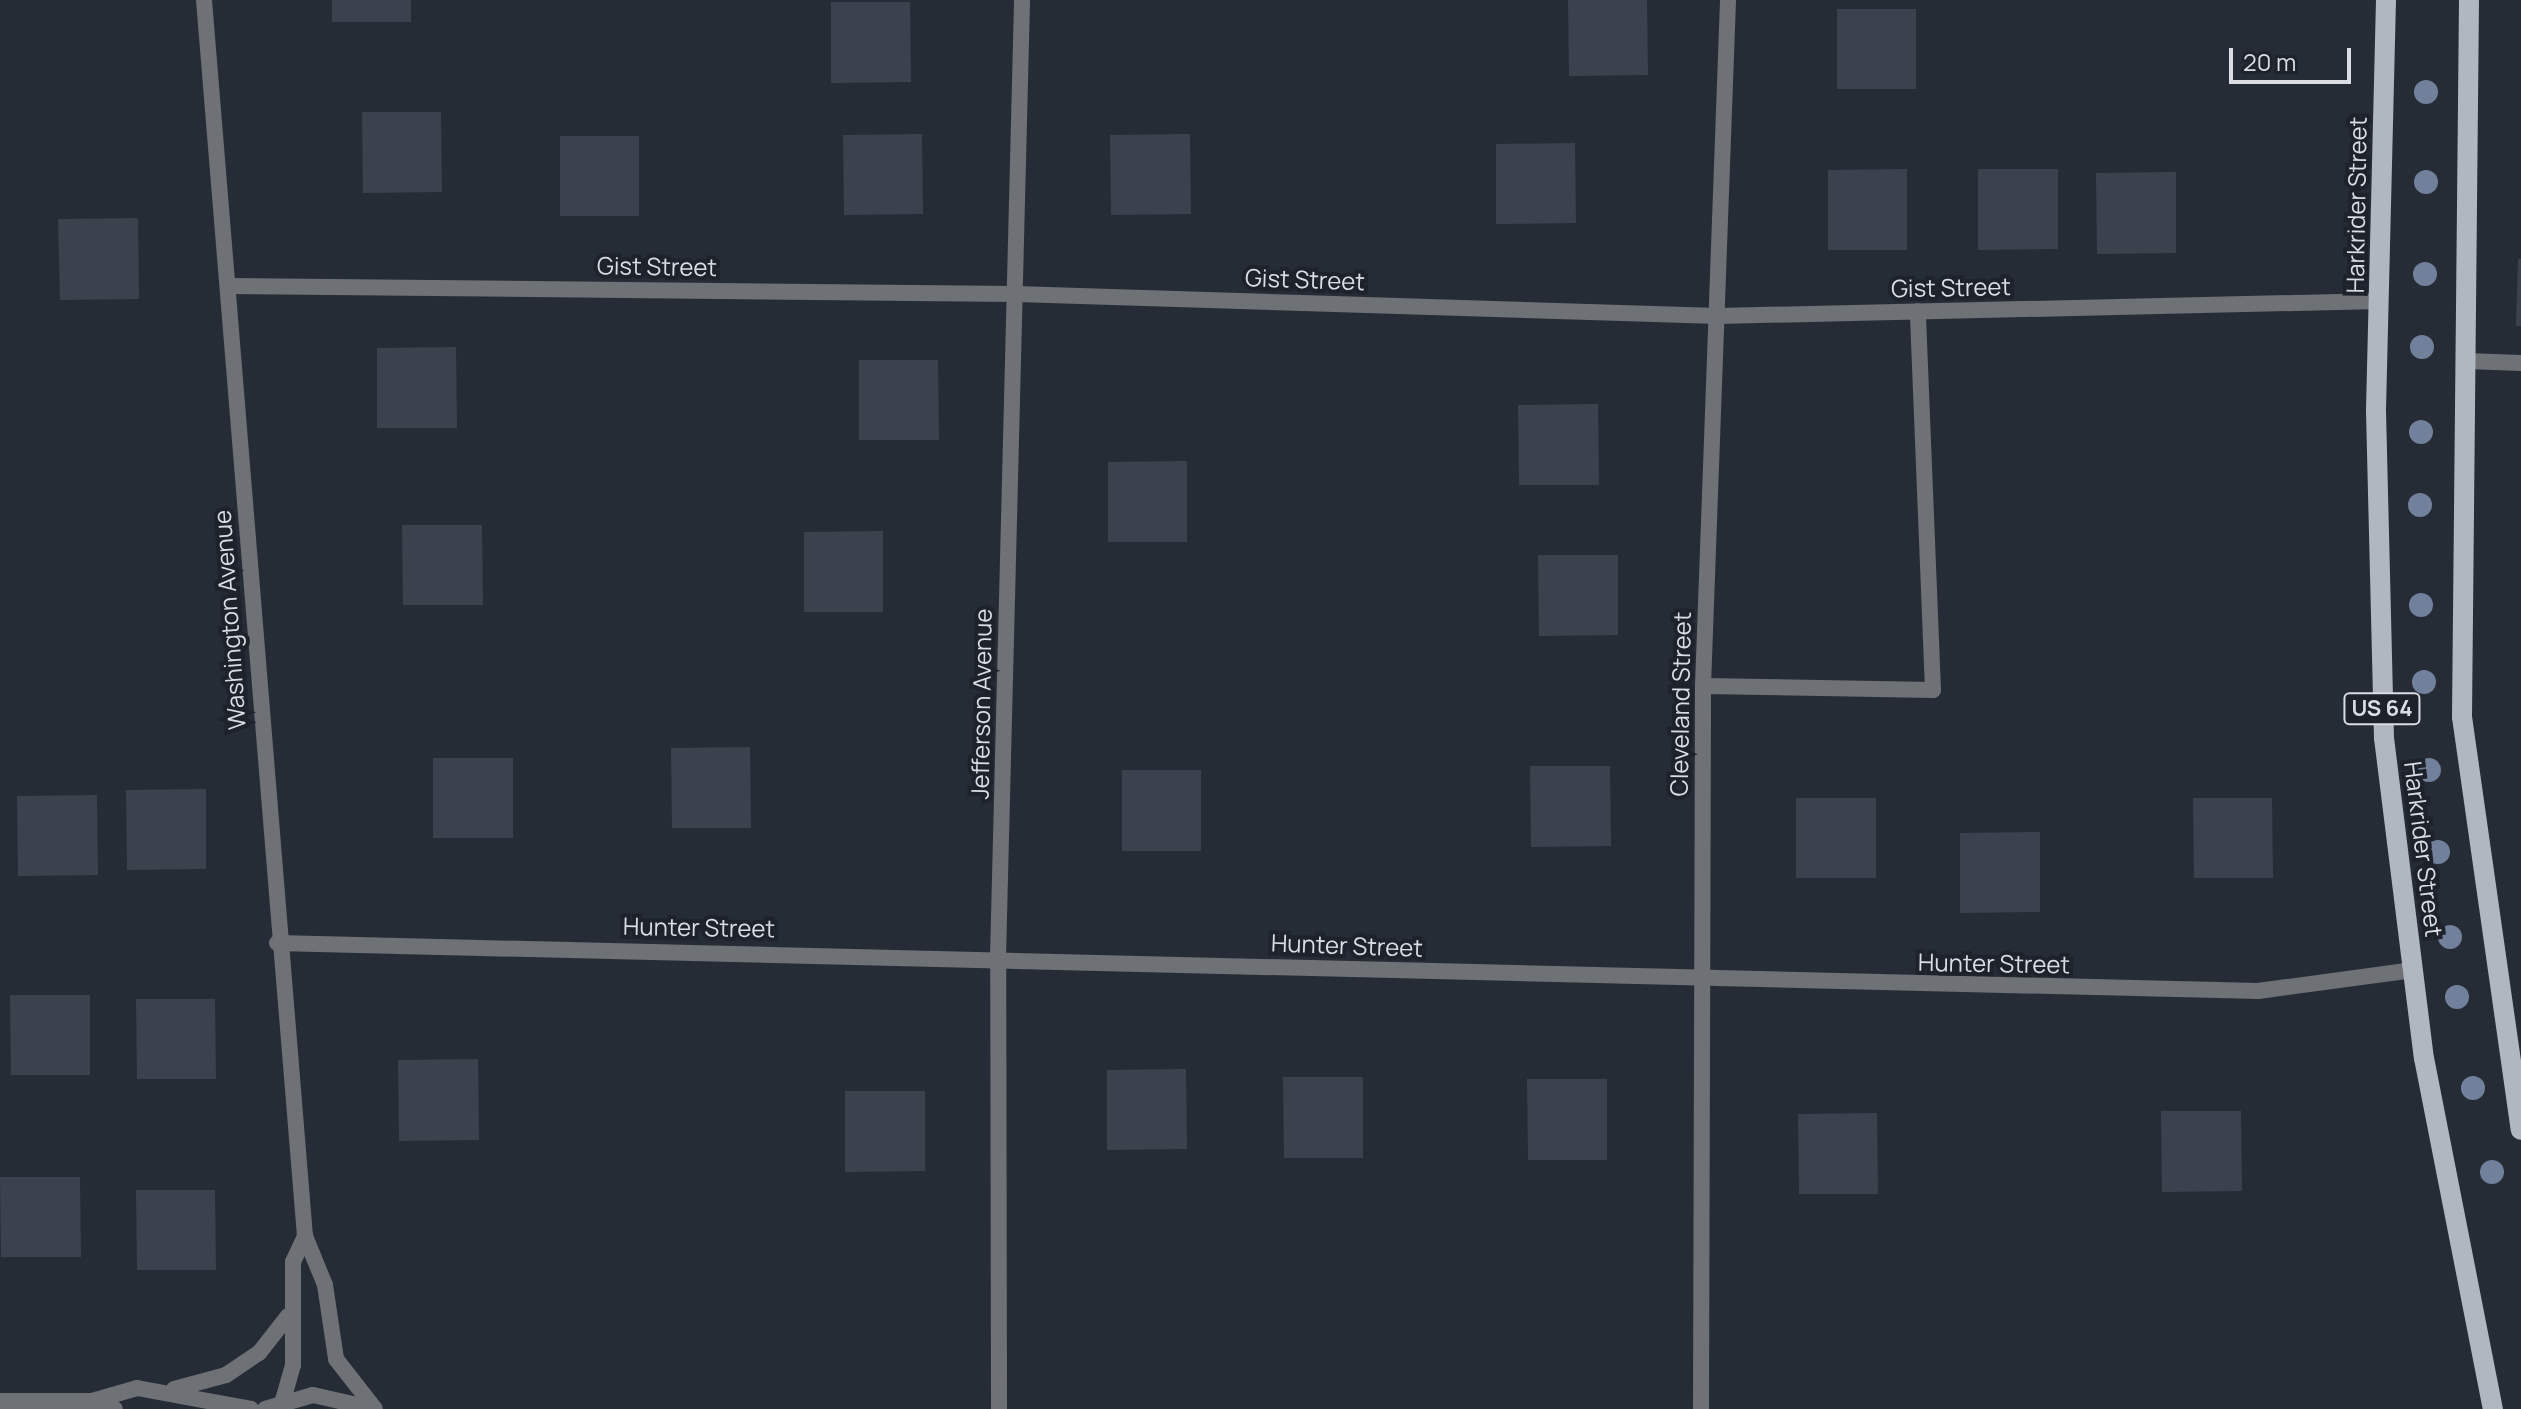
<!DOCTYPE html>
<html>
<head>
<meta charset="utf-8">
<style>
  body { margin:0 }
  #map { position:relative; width:2521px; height:1409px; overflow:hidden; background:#262c36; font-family:Manrope,sans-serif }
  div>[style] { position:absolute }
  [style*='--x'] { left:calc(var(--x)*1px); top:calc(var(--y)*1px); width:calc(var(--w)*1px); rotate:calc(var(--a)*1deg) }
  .building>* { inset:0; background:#3c424d }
  .service>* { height:16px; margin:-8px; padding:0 8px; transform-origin:8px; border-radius:8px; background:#6e7176 }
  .minor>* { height:16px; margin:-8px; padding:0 8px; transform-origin:8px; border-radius:8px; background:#6e7176 }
  .tertiary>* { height:16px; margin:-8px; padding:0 8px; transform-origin:8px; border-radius:8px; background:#6e7176 }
  .primary>* { height:20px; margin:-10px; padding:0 10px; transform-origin:10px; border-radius:10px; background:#b1b7c1 }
  .trees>* { width:24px; height:24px; margin:-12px; border-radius:50%; background:#72819b }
  span { translate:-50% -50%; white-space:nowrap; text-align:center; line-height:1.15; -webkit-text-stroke:8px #1d222b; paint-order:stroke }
  .shield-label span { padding:2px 6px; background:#1d222b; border:2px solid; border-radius:6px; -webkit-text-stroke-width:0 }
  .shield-label { font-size:22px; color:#dadee4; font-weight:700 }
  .street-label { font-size:24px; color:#dadee4 }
  .scale { position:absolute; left:2229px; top:48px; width:122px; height:36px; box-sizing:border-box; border:4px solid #dadee4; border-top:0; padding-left:10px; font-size:24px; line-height:28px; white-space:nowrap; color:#dadee4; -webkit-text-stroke:6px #1d222b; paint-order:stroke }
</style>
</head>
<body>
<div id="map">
  <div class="building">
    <div style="clip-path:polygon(332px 0,411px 0,411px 22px,332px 22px)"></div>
    <div style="clip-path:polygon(1568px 0,1647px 0,1648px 75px,1569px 76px)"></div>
    <div style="clip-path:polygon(831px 2px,910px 2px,911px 82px,831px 83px)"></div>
    <div style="clip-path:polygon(1837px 9px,1916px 9px,1916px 89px,1837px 89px)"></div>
    <div style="clip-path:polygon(362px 112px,441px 112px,442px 192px,363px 193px)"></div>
    <div style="clip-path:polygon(922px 134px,923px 214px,844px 215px,843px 135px)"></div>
    <div style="clip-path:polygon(1190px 134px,1191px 214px,1111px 215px,1110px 135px)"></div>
    <div style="clip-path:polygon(560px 136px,639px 136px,639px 216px,560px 216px)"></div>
    <div style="clip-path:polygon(1575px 143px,1576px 223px,1496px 224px,1496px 144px)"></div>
    <div style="clip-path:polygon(1907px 169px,1907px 250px,1828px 250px,1828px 170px)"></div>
    <div style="clip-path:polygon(1978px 169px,2058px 169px,2058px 249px,1978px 250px)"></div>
    <div style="clip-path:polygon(2176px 172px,2176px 253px,2097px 254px,2096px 173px)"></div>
    <div style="clip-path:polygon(138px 218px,139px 299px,60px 300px,58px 219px)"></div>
    <div style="clip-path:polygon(2518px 259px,2521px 259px,2521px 326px,2516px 326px)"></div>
    <div style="clip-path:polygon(456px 347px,457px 428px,377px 428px,377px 348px)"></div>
    <div style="clip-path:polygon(859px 360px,938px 360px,939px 440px,859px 440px)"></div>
    <div style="clip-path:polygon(1598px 404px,1599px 485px,1519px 485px,1518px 405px)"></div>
    <div style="clip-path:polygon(1187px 461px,1187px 542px,1108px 542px,1108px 462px)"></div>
    <div style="clip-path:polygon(402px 525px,482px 525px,483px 605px,403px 605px)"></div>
    <div style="clip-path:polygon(883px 531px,883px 612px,804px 612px,804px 532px)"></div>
    <div style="clip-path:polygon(1538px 555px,1618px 555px,1618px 635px,1539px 636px)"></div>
    <div style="clip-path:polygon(750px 747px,751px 828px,672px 828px,671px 748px)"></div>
    <div style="clip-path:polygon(433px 758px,513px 758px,513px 838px,433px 838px)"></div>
    <div style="clip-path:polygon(1530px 766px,1610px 766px,1611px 846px,1531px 847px)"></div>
    <div style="clip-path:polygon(1122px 770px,1201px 770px,1201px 851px,1122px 851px)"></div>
    <div style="clip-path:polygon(206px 789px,206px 869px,127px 870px,126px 790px)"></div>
    <div style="clip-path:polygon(97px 795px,98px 875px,18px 876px,17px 796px)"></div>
    <div style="clip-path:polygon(1796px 798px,1876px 798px,1876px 878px,1796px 878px)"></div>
    <div style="clip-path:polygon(2193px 798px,2272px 798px,2273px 878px,2194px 878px)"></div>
    <div style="clip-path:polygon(2040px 832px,2040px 912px,1960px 913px,1960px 833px)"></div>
    <div style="clip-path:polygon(10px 995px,90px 995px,90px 1075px,11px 1075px)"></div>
    <div style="clip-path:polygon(136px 999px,215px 999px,216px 1079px,137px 1079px)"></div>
    <div style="clip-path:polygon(478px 1059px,479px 1140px,399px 1141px,398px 1060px)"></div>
    <div style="clip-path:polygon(1186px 1069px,1187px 1149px,1107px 1150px,1107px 1070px)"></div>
    <div style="clip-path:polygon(1283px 1077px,1363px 1077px,1363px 1158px,1284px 1158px)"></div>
    <div style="clip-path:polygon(1527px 1079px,1607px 1079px,1607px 1160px,1528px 1160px)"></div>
    <div style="clip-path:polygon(845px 1091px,925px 1091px,925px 1171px,845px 1172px)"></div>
    <div style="clip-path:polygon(2161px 1111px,2241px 1111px,2242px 1191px,2162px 1192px)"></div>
    <div style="clip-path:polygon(1877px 1113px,1878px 1194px,1799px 1194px,1798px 1114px)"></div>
    <div style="clip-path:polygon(0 1177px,80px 1177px,81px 1257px,1px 1257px)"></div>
    <div style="clip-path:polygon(136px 1190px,215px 1190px,216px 1270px,137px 1270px)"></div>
  </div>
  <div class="service">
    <div style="--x:1703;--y:686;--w:230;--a:1"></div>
    <div style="--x:1933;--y:690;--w:379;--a:-92.3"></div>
  </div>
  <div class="minor">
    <div style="--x:228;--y:286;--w:787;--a:0.58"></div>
    <div style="--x:1015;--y:294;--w:704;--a:1.79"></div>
    <div style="--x:1719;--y:316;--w:661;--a:-1.3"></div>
    <div style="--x:2467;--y:361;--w:54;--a:2.1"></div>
    <div style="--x:277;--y:943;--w:1982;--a:1.39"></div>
    <div style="--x:2258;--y:991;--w:157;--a:-7.7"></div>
    <div style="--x:999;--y:1409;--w:452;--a:-90.1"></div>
    <div style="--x:998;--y:957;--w:957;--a:-88.56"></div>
    <div style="--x:1701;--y:1409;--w:723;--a:-89.84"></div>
    <div style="--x:1703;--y:686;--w:686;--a:-87.91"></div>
  </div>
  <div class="tertiary">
    <div style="--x:204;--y:0;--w:1240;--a:85.33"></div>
    <div style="--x:305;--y:1236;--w:53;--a:67.8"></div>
    <div style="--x:325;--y:1285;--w:75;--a:81.5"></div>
    <div style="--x:336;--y:1359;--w:63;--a:52"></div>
    <div style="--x:174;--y:1389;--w:54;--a:-15.1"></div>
    <div style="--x:226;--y:1375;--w:40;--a:-34"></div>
    <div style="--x:259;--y:1353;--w:47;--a:-51.9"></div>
    <div style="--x:283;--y:1400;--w:36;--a:-74"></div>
    <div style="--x:293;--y:1365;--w:103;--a:-90"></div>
    <div style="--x:293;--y:1262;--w:29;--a:-65"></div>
    <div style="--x:0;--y:1401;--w:92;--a:0"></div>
    <div style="--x:92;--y:1401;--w:47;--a:-16.1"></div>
    <div style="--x:137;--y:1388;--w:116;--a:10.4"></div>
    <div style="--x:92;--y:1401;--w:24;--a:19"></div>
    <div style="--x:265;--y:1409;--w:50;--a:-16.3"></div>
    <div style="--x:313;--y:1395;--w:58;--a:12.8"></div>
  </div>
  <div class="primary">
    <div style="--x:2386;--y:0;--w:411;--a:91.4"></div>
    <div style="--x:2376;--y:411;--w:327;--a:88.6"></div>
    <div style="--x:2384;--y:738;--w:322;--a:82.9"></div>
    <div style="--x:2424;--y:1058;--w:358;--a:78.9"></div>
    <div style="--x:2469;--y:0;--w:717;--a:90.56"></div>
    <div style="--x:2462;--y:717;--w:417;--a:81.9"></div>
  </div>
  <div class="trees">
    <div style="left:2426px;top:92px"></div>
    <div style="left:2426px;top:182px"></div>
    <div style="left:2425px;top:274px"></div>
    <div style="left:2422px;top:347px"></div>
    <div style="left:2421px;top:432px"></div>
    <div style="left:2420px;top:505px"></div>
    <div style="left:2421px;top:605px"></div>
    <div style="left:2424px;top:682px"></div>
    <div style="left:2429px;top:770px"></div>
    <div style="left:2438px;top:852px"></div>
    <div style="left:2450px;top:937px"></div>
    <div style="left:2457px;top:997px"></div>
    <div style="left:2473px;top:1088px"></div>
    <div style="left:2492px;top:1172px"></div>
  </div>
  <div class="shield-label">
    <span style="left:2382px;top:709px">US 64</span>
  </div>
  <div class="street-label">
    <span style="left:2356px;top:205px;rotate:-89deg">Harkrider Street</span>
    <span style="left:657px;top:266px;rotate:1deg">Gist Street</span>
    <span style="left:1305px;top:279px;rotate:2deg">Gist Street</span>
    <span style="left:1951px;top:287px;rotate:-1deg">Gist Street</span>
    <span style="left:229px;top:620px;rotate:-94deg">Washington Avenue</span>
    <span style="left:981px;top:704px;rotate:-89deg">Jefferson Avenue</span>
    <span style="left:1680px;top:704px;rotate:-89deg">Cleveland Street</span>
    <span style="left:2424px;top:849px;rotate:83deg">Harkrider Street</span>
    <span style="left:699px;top:927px;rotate:1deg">Hunter Street</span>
    <span style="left:1347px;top:945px;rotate:2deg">Hunter Street</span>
    <span style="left:1994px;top:963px;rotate:1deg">Hunter Street</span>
  </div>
  <div class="scale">20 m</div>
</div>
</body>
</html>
